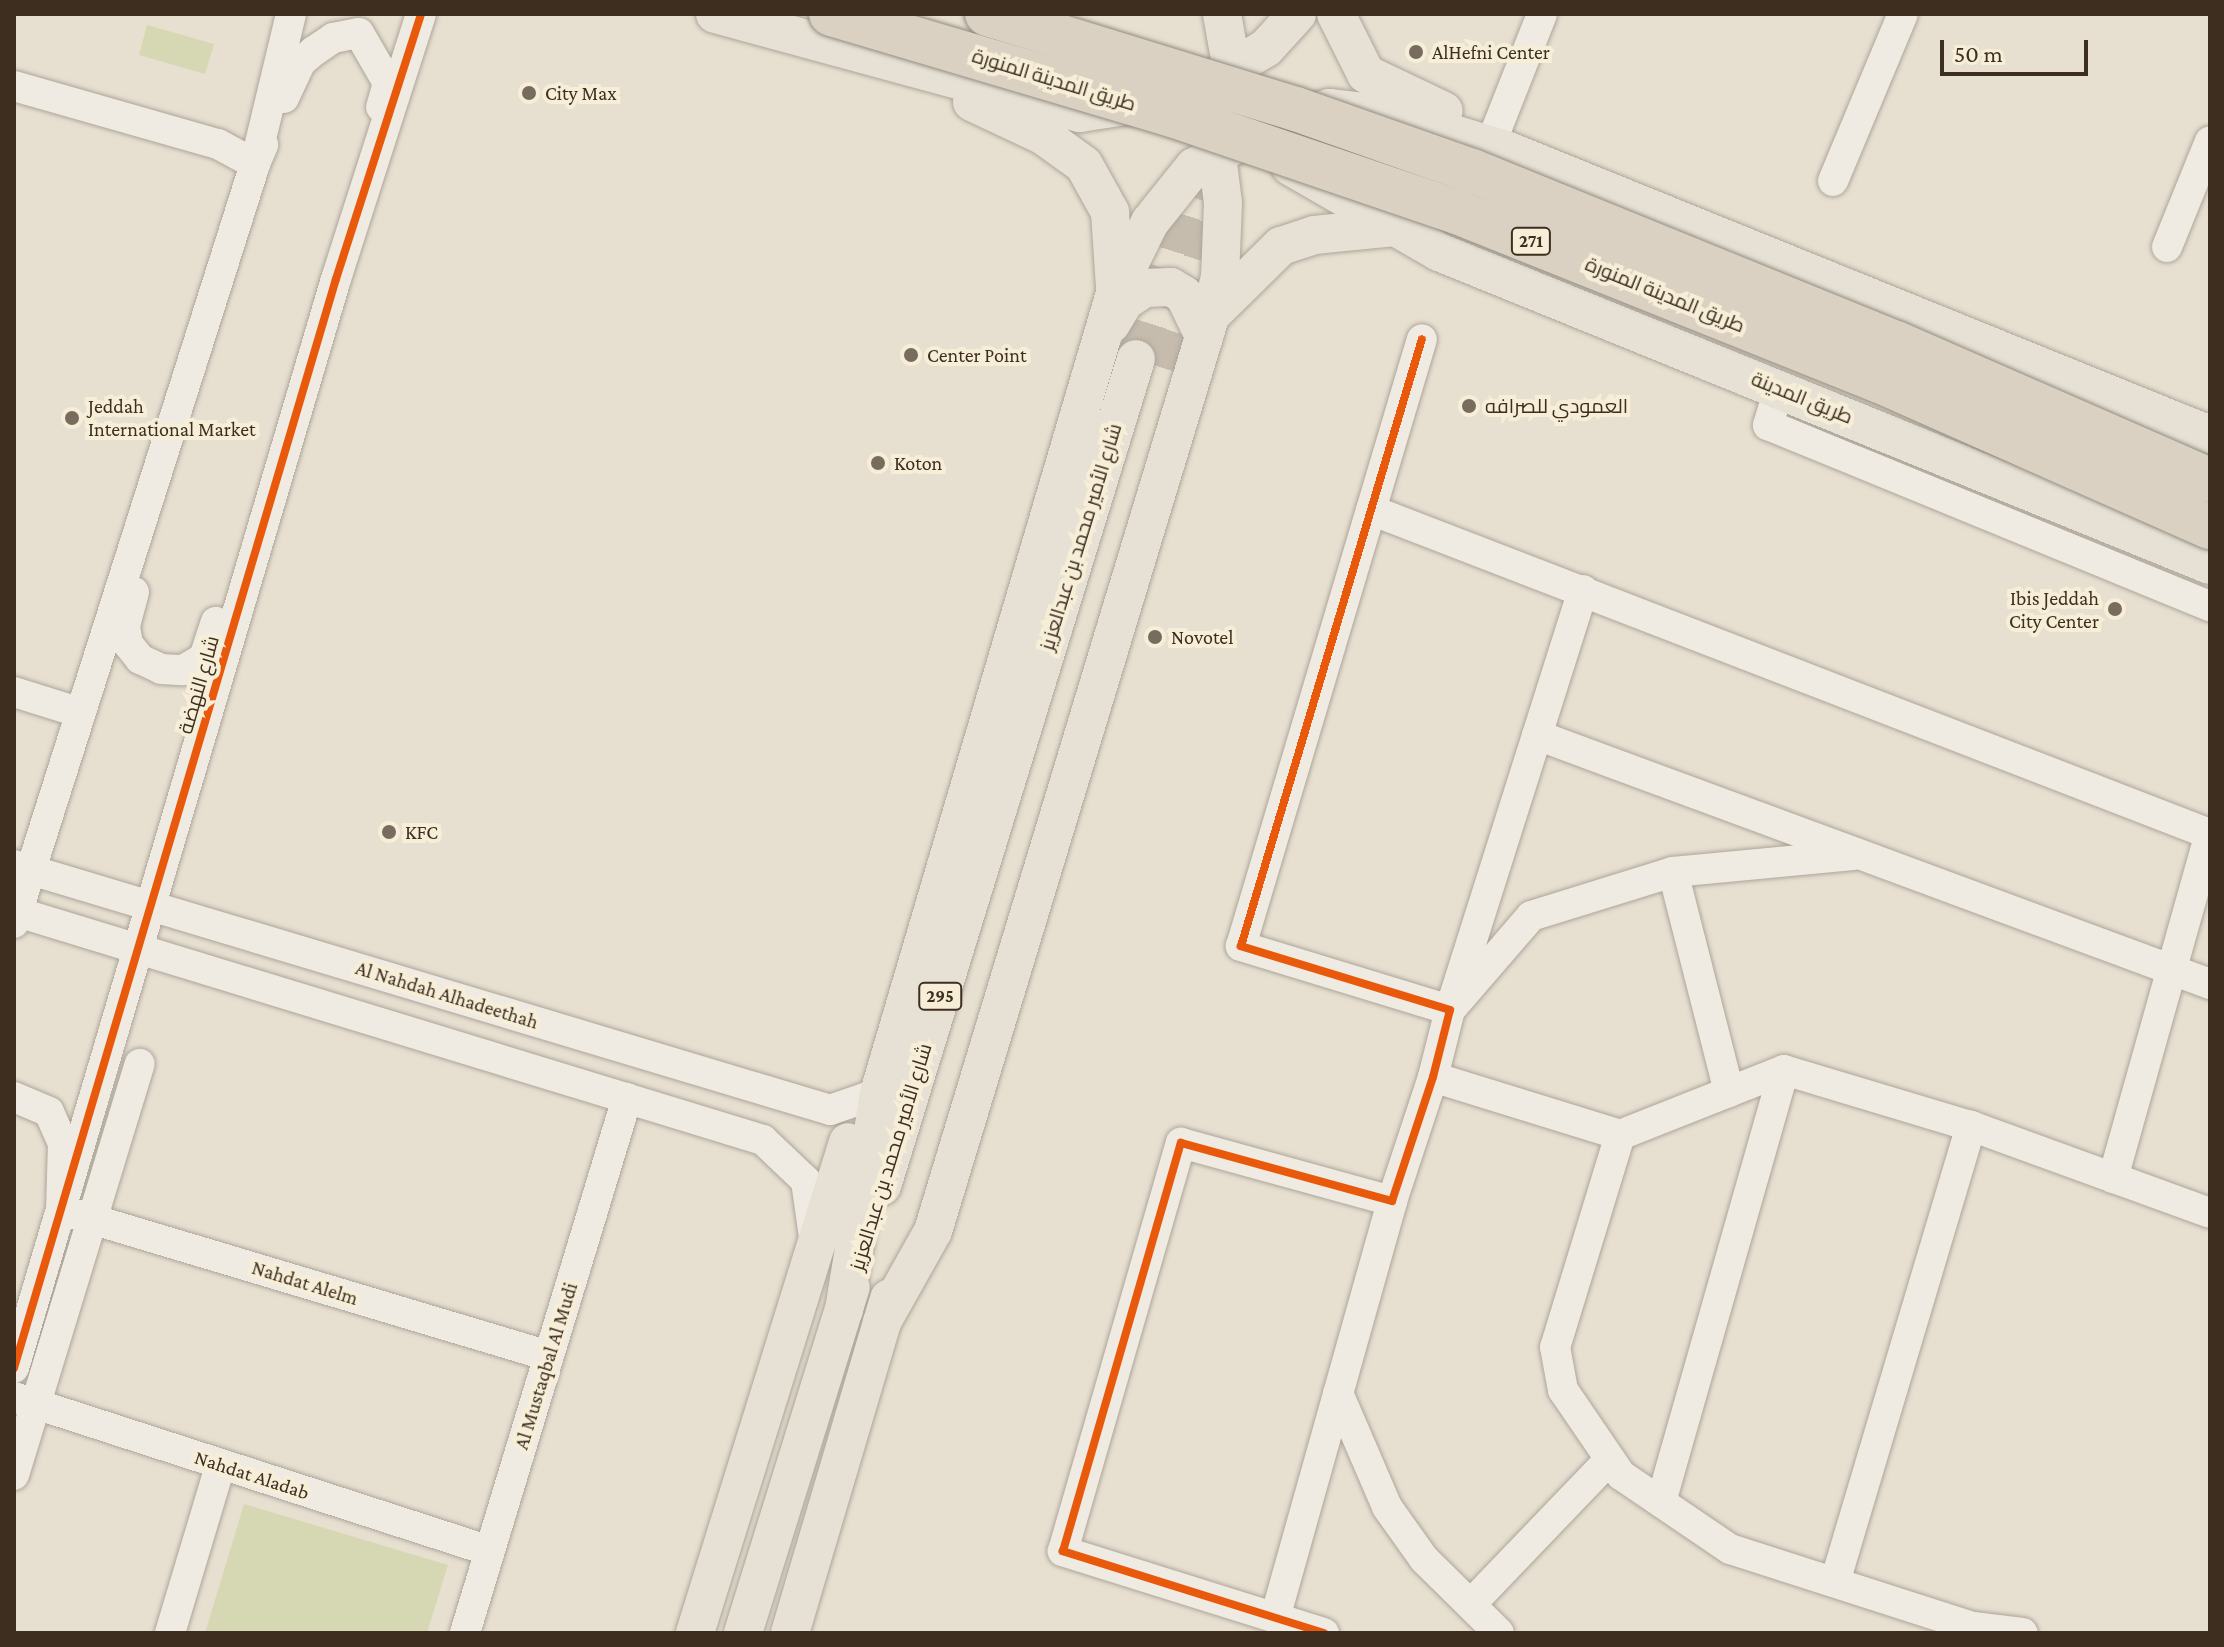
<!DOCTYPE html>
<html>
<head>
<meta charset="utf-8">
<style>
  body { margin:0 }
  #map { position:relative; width:2224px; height:1647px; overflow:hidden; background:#e7e0d1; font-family:"Crimson Pro",Cairo,serif }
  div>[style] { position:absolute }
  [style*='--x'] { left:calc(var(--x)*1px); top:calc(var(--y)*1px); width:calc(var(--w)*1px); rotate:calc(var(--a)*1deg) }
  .green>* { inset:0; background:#d6d7b3 }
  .major-tunnel>* { height:38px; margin-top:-19px; transform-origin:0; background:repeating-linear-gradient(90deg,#c5bcae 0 38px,transparent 0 57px) }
  .roads { filter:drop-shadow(0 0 2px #ada599) drop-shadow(0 0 2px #ada599) }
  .minor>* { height:30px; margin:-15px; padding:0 15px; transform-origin:15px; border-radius:15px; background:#efebe3 }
  .major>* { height:38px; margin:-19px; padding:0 19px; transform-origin:19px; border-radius:19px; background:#e6e1d4 }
  .bridges { filter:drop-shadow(0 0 2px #928b80) drop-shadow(0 0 2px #928b80) }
  .highway-bridge>* { height:44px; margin:-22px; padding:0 22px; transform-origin:22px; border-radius:22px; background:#dad1c2 }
  .cycleway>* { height:8px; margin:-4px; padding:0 4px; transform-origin:4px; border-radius:4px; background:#e8590c }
  .dots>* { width:22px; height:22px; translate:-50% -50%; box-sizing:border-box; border:4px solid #f7eed8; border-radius:50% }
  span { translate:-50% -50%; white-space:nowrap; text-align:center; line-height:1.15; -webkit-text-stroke:8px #f7eed8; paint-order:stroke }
  .shield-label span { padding:2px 6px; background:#f7eed8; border:2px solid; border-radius:6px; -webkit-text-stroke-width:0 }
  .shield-label { font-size:18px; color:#3d2e20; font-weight:700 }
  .poi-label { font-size:20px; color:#3d2e20 }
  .left { translate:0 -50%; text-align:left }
  .right { translate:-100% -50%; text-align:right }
  .street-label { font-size:20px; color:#3d2e20 }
  .frame { position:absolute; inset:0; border:16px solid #3d2e20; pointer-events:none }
  .scale { position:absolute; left:1940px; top:40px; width:148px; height:36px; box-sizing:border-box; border:4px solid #3d2e20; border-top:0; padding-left:10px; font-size:24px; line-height:28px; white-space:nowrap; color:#3d2e20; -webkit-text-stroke:6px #f7eed8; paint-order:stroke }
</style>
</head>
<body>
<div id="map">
  <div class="green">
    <div style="clip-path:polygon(147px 25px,214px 44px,205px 74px,139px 55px)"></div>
    <div style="clip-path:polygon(244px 1504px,448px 1565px,427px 1633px,205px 1633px)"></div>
  </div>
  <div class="major-tunnel">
    <div style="--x:1136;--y:359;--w:202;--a:-72.7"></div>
    <div style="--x:1169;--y:370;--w:161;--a:-73"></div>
  </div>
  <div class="roads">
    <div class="minor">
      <div style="--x:14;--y:86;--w:212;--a:15.9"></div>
      <div style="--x:218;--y:144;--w:42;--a:28.4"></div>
      <div style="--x:255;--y:164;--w:21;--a:-67"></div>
      <div style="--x:284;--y:98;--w:38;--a:-65"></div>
      <div style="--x:300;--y:63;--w:18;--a:-41"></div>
      <div style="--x:314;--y:51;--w:23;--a:-34"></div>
      <div style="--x:333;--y:38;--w:26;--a:-11"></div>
      <div style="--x:359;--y:33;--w:58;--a:59.9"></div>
      <div style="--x:388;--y:83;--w:25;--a:106"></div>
      <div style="--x:1495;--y:133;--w:128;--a:-68.4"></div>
      <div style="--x:1833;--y:181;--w:181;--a:-67.3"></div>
      <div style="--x:2167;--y:247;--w:114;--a:-67.9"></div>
      <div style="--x:1779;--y:389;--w:38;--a:107"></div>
      <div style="--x:1768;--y:425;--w:478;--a:22.3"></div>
      <div style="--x:1371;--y:510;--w:899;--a:21.12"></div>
      <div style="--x:134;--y:592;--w:35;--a:105"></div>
      <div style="--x:125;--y:626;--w:18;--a:81"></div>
      <div style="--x:128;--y:644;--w:19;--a:51"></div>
      <div style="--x:140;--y:659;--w:23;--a:25"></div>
      <div style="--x:161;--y:669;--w:22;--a:3"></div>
      <div style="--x:183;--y:670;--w:24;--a:-30"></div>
      <div style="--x:204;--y:658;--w:38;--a:-72"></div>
      <div style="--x:14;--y:692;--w:67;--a:17.4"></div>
      <div style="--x:1537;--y:735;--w:718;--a:20.3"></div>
      <div style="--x:14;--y:865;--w:852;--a:16.71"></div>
      <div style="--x:830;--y:1110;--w:52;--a:-19.1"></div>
      <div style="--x:1673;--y:872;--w:227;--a:75.7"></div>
      <div style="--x:14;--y:911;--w:783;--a:17"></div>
      <div style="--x:763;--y:1140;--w:59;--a:43.6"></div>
      <div style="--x:806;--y:1181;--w:64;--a:81.9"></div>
      <div style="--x:14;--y:923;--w:796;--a:-72.38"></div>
      <div style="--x:255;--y:164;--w:154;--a:-76.5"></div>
      <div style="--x:1454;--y:997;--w:427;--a:-72.4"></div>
      <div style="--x:1450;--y:1010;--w:124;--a:-49.2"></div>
      <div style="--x:1531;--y:916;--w:149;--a:-17.2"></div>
      <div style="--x:1673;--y:872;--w:181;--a:-5.4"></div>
      <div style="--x:1433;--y:1077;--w:196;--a:17.2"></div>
      <div style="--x:1620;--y:1135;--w:222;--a:107"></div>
      <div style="--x:1555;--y:1347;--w:44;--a:79.5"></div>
      <div style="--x:1563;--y:1390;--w:103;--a:55.7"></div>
      <div style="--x:1621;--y:1475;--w:132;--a:34.2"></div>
      <div style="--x:1730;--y:1549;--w:255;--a:17.8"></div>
      <div style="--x:1973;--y:1627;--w:6;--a:108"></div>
      <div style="--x:14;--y:1097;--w:38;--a:23"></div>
      <div style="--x:49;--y:1112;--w:34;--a:66"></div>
      <div style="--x:63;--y:1143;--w:67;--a:91.7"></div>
      <div style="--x:61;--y:1210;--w:509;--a:16.66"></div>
      <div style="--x:1620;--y:1135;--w:176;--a:-21.6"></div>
      <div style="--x:1784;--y:1070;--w:195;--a:16.7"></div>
      <div style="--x:1971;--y:1126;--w:254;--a:20"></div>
      <div style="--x:2113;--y:1178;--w:359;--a:-74.3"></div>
      <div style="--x:14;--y:1368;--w:1136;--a:-73.53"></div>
      <div style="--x:336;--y:279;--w:278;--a:-72.2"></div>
      <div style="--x:1338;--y:1393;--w:124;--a:66.7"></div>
      <div style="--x:1387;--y:1507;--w:64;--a:54.6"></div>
      <div style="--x:1424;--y:1559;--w:105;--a:44.6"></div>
      <div style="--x:14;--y:1397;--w:500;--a:17.93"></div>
      <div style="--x:14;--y:1475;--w:430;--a:-73"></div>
      <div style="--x:1661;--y:1502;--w:449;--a:-74.1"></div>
      <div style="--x:1835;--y:1582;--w:476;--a:-73.4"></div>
      <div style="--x:1472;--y:1603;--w:199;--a:-46.2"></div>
      <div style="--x:1275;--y:1618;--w:433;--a:-74.3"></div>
      <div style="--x:1973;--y:1627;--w:50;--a:6.8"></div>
      <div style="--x:170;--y:1633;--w:174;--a:-73.3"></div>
      <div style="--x:465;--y:1633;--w:559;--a:-73.15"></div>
      <div style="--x:1324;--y:1633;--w:274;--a:-162.6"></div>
      <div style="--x:1063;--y:1551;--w:425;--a:-73.9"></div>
      <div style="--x:1181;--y:1143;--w:219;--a:15.4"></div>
      <div style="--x:1392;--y:1201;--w:131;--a:-71.7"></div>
      <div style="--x:1433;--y:1077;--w:69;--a:-75.8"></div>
      <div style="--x:1450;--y:1010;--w:219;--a:-163"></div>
      <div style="--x:1241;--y:946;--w:633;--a:-73.4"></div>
    </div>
    <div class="major">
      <div style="--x:715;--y:14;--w:378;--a:15.2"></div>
      <div style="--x:1080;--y:113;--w:59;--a:-8.8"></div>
      <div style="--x:1222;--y:14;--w:57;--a:79.9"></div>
      <div style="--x:1232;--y:70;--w:48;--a:67.8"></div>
      <div style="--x:1336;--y:14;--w:67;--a:63.4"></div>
      <div style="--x:1366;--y:74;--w:86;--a:25.4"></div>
      <div style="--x:1211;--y:81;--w:64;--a:-31"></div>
      <div style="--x:1266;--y:48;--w:46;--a:-47.6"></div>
      <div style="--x:972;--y:102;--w:80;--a:25.3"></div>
      <div style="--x:1044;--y:136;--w:49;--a:35.9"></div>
      <div style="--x:1084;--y:165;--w:54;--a:61"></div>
      <div style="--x:1110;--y:212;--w:75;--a:86.2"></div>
      <div style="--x:1290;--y:166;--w:172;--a:30"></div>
      <div style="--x:1439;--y:252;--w:832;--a:22.1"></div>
      <div style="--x:1212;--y:314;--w:97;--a:-44.6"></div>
      <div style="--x:1281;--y:246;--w:35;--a:-18"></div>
      <div style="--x:1314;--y:235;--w:81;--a:-5.6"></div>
      <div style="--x:1111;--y:324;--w:27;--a:-59"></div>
      <div style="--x:1125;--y:301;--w:23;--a:-34"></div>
      <div style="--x:1144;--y:288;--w:27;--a:-2"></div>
      <div style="--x:1171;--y:287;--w:15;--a:32"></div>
      <div style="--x:1184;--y:295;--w:46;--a:64"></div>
      <div style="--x:882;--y:1186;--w:865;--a:-72.93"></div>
      <div style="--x:844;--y:1310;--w:220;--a:-80.8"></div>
      <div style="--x:879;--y:1093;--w:834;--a:-73.56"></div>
      <div style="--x:1115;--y:293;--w:79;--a:-63.8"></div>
      <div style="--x:1150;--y:222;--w:70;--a:-51.3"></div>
      <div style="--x:1194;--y:167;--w:76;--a:-28.2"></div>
      <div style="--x:1261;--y:131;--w:72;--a:-18.7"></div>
      <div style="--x:1329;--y:108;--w:62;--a:6.4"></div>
      <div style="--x:1391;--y:115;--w:120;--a:16.9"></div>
      <div style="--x:1506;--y:150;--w:760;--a:22.04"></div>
      <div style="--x:882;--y:1322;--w:104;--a:-60.7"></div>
      <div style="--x:933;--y:1231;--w:955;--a:-73.14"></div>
      <div style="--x:1210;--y:317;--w:41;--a:-76"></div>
      <div style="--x:1220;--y:277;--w:74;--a:-87.7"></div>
      <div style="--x:1223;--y:203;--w:71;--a:-97.3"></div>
      <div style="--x:695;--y:1633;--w:514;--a:-72.69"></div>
      <div style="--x:743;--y:1633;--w:362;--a:-72.7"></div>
      <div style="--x:790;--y:1633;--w:349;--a:-73.5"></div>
    </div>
  </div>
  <div class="bridges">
    <div class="highway-bridge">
      <div style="--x:831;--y:14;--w:356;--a:16.5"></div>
      <div style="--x:1172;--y:115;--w:301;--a:18.8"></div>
      <div style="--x:1457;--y:212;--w:456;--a:21.8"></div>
      <div style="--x:1880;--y:381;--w:361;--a:23.9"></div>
      <div style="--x:987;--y:14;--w:323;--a:17.1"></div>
      <div style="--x:1296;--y:109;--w:187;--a:19.4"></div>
      <div style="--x:1472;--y:171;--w:458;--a:22.1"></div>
      <div style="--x:1896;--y:343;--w:343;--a:23.6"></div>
    </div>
  </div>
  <div class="cycleway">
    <div style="--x:14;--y:1368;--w:1136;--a:-73.53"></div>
    <div style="--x:336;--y:279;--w:278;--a:-72.2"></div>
    <div style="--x:1324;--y:1633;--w:274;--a:-162.6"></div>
    <div style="--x:1063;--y:1551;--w:425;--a:-73.9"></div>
    <div style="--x:1181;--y:1143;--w:219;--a:15.4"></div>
    <div style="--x:1392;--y:1201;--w:131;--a:-71.7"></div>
    <div style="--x:1433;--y:1077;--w:69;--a:-75.8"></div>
    <div style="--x:1450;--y:1010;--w:219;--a:-163"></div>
    <div style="--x:1241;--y:946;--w:633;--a:-73.4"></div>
  </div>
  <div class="dots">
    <div style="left:1416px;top:52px;background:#786c5e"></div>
    <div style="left:529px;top:93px;background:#786c5e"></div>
    <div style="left:911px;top:355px;background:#786c5e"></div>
    <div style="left:1469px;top:406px;background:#786c5e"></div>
    <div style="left:72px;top:418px;background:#786c5e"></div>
    <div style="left:878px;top:463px;background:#786c5e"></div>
    <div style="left:2115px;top:609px;background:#786c5e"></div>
    <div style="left:1155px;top:637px;background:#786c5e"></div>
    <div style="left:389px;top:832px;background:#786c5e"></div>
  </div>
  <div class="shield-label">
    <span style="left:1531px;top:241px">271</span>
    <span style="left:940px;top:996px">295</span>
  </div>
  <div class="poi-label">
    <span class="left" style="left:1432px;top:52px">AlHefni Center</span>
    <span class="left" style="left:545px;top:93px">City Max</span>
    <span class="left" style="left:927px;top:355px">Center Point</span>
    <span class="left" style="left:88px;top:418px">Jeddah<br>International Market</span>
    <span class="left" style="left:1485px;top:406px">العمودي للصرافه</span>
    <span class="left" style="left:894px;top:463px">Koton</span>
    <span class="right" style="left:2099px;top:610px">Ibis Jeddah<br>City Center</span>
    <span class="left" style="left:1171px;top:637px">Novotel</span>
    <span class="left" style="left:405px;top:832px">KFC</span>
  </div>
  <div class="street-label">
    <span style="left:1054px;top:80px;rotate:17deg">طريق المدينة المنورة</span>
    <span style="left:1665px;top:295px;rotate:22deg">طريق المدينة المنورة</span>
    <span style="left:1802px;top:398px;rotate:22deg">طريق المدينة</span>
    <span style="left:1081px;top:537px;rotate:-73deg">شارع الأمير محمد بن عبدالعزيز</span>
    <span style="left:199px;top:685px;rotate:-74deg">شارع النهضة</span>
    <span style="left:447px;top:995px;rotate:17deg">Al Nahdah Alhadeethah</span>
    <span style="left:891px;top:1157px;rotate:-73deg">شارع الأمير محمد بن عبدالعزيز</span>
    <span style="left:305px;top:1283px;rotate:17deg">Nahdat Alelm</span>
    <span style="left:546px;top:1366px;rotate:-73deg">Al Mustaqbal Al Mudi</span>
    <span style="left:252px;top:1475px;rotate:18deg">Nahdat Aladab</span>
  </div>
  <div class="frame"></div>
  <div class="scale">50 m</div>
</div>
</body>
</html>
